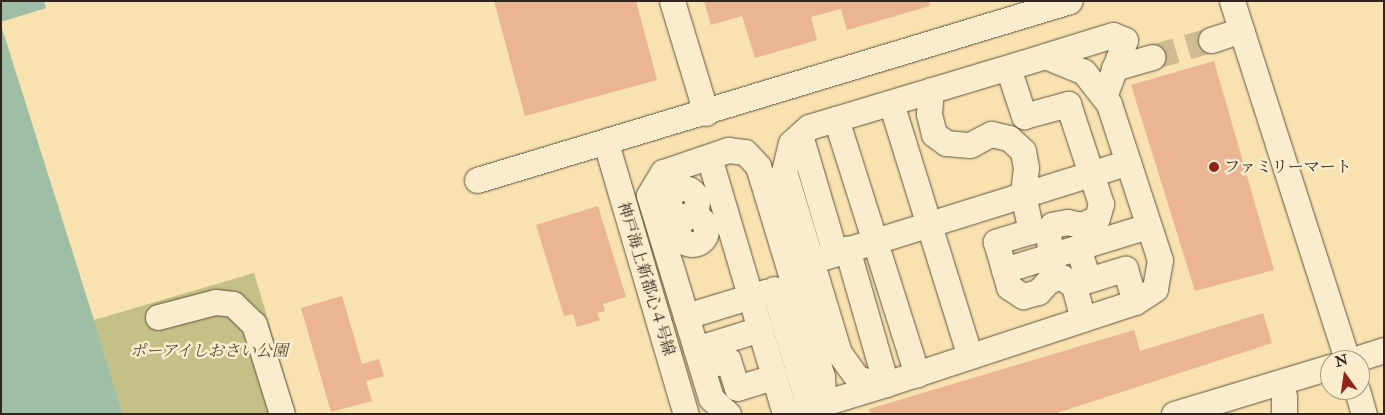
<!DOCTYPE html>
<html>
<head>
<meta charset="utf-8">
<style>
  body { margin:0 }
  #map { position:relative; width:1385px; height:415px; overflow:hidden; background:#f7e2b0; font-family:"IM FELL Double Pica","Noto Serif JP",serif }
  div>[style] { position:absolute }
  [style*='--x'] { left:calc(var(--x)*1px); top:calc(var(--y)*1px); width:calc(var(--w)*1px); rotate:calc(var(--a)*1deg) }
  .green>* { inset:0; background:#c4c186 }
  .water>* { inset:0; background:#9ebfa5 }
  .building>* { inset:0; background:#ebb492 }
  .minor-tunnel>* { height:25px; margin-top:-12.5px; transform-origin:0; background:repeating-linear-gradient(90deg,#cfbc93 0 25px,transparent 0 37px) }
  .roads { filter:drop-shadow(0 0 1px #625442) drop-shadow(0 0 1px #625442) }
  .minor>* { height:25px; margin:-12.5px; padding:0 12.5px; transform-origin:12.5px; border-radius:12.5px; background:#faeccc }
  .minor>.ring { margin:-12.5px; padding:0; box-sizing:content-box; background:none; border:25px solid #faeccc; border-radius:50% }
  .dots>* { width:14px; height:14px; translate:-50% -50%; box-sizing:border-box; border:2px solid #faeccc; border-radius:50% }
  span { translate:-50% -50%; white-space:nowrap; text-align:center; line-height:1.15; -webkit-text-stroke:5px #faeccc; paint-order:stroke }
  .poi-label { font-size:16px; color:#30241e }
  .left { translate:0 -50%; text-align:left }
  .street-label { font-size:16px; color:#30241e }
  .park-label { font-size:16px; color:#554b38; font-style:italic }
  .frame { position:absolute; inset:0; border:2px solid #30241e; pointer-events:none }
  .north { position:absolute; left:1320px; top:350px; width:50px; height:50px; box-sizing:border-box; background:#faeccc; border:1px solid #a99c86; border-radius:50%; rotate:346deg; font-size:14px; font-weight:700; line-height:20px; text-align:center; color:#30241e }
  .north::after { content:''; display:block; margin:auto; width:18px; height:22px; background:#8f2418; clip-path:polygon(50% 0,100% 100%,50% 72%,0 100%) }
</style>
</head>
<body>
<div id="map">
  <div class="green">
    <div style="clip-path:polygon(254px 273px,296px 414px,123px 414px,94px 320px)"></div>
  </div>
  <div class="water">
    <div style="clip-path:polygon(1px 1px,44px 1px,46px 8px,1px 22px)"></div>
    <div style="clip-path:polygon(1px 25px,94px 320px,123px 414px,1px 414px)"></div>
  </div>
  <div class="building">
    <div style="clip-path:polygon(494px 1px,636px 1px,657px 80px,525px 116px)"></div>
    <div style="clip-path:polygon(704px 1px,929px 1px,930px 6px,847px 30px,841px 9px,811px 17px,817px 40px,755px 58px,742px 16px,711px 25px)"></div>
    <div style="clip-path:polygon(1214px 61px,1274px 270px,1195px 291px,1131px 85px)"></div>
    <div style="clip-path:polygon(598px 206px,626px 297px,603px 304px,605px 311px,597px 313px,600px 320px,577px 327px,573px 314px,564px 316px,536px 225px)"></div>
    <div style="clip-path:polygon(342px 296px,362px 364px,379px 359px,384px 376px,366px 381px,372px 401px,331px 412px,301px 308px)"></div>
    <div style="clip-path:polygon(1263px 313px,1272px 343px,1054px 414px,870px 414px,869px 409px,1134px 330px,1140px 351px)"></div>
  </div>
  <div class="minor-tunnel">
    <div style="--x:1152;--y:57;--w:61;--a:-16.1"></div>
  </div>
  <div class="roads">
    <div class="minor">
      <div style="--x:672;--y:1;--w:117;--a:73.1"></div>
      <div style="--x:1232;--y:1;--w:377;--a:72.2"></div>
      <div style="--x:1211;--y:40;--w:32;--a:-18"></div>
      <div style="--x:1045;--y:56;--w:42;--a:22.3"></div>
      <div style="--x:1084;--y:72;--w:41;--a:52"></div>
      <div style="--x:1109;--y:104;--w:164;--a:71.9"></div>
      <div style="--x:1160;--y:260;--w:29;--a:100"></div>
      <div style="--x:1155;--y:289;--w:24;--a:147"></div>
      <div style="--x:1135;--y:302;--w:262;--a:161.8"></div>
      <div style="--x:886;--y:384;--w:28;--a:-170"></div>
      <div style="--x:858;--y:379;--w:32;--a:-126"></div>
      <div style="--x:839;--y:353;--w:190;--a:-106.8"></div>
      <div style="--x:784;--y:171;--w:29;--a:-76"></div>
      <div style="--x:791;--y:143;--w:24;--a:-42"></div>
      <div style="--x:809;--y:127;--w:246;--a:-16.7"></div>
      <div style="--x:1045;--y:56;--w:71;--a:-17.2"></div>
      <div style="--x:1113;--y:35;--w:13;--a:23"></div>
      <div style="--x:1125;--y:40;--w:61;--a:110.2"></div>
      <div style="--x:1008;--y:68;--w:51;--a:71.6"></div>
      <div style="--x:1024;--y:116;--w:46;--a:-15.3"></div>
      <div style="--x:1068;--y:104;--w:105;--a:71.7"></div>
      <div style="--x:1101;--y:204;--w:15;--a:106"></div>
      <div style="--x:1097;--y:218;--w:17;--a:155"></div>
      <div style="--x:1082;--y:225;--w:15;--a:-169"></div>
      <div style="--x:1067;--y:222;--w:15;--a:169"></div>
      <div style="--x:1052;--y:225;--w:11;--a:112"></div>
      <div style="--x:1048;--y:235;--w:19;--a:81"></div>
      <div style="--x:1114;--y:68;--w:40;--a:-16"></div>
      <div style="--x:931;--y:90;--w:24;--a:95"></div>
      <div style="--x:929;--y:114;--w:21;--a:76"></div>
      <div style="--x:934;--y:134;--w:15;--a:37"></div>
      <div style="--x:946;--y:143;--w:24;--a:5"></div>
      <div style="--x:970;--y:145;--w:24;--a:-28"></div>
      <div style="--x:991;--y:134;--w:18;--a:13"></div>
      <div style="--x:1009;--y:138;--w:19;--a:43"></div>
      <div style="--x:1023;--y:151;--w:17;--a:80"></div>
      <div style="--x:1026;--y:168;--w:26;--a:97"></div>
      <div style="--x:1023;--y:194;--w:38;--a:78"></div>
      <div style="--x:1031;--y:231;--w:37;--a:163"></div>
      <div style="--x:996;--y:242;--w:47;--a:73.9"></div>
      <div style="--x:1009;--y:287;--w:17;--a:33"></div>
      <div style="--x:1023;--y:296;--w:16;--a:-15"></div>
      <div style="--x:1038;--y:292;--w:16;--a:-47"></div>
      <div style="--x:1049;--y:280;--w:13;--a:-13"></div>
      <div style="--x:1062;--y:277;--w:15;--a:37"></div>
      <div style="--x:1074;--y:286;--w:34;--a:75"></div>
      <div style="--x:891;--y:103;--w:265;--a:72.7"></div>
      <div style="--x:836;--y:119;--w:268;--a:72.4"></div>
      <div style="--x:800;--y:135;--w:123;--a:73.5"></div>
      <div style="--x:606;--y:143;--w:283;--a:73.6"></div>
      <div style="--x:709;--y:157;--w:268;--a:73.5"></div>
      <div style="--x:477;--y:180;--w:619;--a:-16.8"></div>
      <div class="ring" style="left:669px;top:188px;width:3px;height:3px"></div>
      <div class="ring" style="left:678px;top:216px;width:3px;height:3px"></div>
      <div style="--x:1078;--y:247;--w:34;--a:73"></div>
      <div style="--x:1088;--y:280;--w:39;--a:-17"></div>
      <div style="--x:1125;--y:269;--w:34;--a:73"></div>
      <div style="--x:811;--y:261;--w:332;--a:-17.3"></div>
      <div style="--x:1004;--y:270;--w:151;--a:-17"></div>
      <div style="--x:774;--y:289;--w:123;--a:73.5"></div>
      <div style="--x:686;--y:316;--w:83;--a:-16.9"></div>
      <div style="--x:158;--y:317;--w:59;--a:-14.7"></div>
      <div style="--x:215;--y:302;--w:18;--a:6"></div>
      <div style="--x:233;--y:304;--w:29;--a:44"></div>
      <div style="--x:254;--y:324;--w:94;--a:72.7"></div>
      <div style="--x:696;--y:349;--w:67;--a:-17.4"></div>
      <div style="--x:1353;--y:360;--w:33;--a:-18"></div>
      <div style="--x:702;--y:367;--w:27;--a:-15"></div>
      <div style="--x:728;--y:360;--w:29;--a:72"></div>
      <div style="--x:737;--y:388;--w:39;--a:-17"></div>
      <div style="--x:1357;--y:390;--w:25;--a:74"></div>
      <div style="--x:1284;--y:396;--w:18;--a:90"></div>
      <div style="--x:814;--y:406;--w:75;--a:-17"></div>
      <div style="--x:886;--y:384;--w:141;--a:-106.1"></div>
      <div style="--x:728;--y:414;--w:23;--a:-137"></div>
      <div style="--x:711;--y:398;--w:212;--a:-107"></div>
      <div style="--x:649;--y:195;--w:27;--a:-59"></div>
      <div style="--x:663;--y:172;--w:69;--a:-18.7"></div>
      <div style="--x:728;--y:150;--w:17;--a:7"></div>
      <div style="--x:745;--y:152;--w:19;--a:47"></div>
      <div style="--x:758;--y:166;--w:220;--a:73.1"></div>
      <div style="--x:822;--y:377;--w:15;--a:86"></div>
      <div style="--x:823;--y:392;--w:17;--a:123"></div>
      <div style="--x:814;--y:406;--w:30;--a:165"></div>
      <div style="--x:1174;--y:414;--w:163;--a:-16.8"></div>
    </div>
  </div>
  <div class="dots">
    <div style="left:1214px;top:167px;background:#8f2418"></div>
  </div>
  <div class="poi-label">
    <span class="left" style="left:1224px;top:167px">ファミリーマート</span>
  </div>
  <div class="street-label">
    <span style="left:646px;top:279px;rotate:73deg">神戸海上新都心４号線</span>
  </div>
  <div class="park-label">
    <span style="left:209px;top:351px">ポーアイしおさい公園</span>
  </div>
  <div class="frame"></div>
  <div class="north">N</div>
</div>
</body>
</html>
